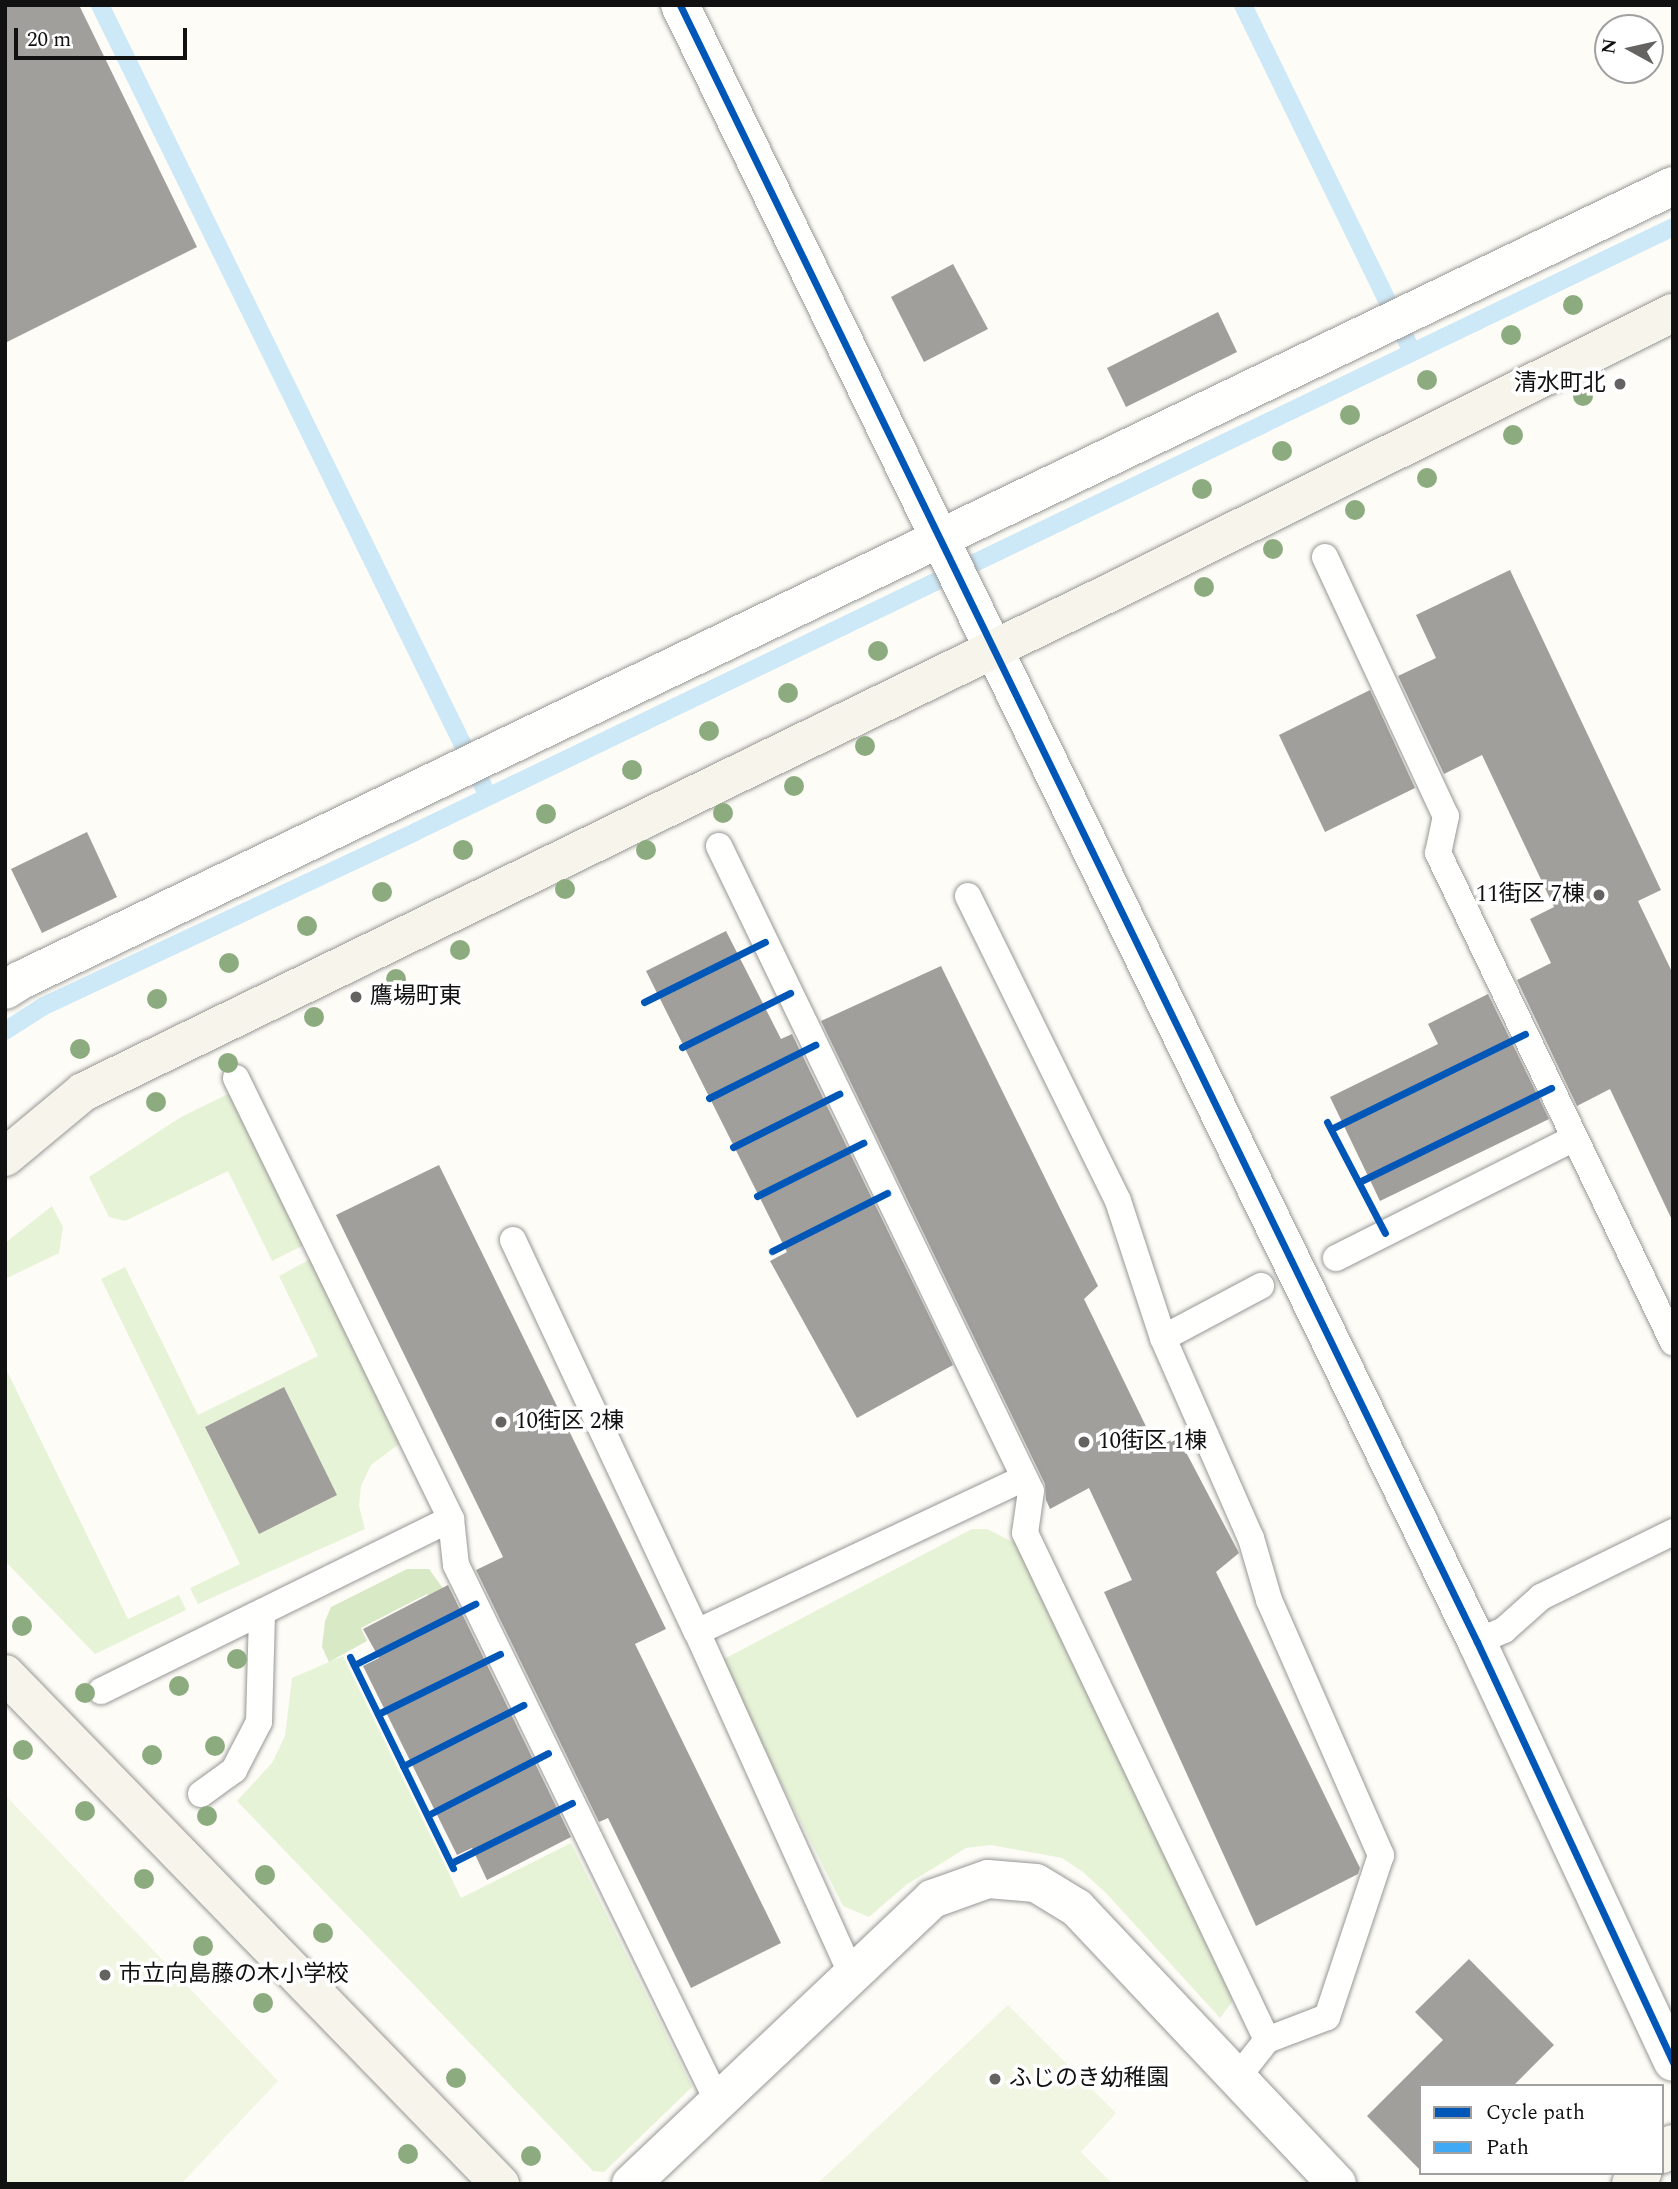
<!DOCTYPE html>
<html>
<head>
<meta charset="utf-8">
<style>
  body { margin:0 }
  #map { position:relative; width:1678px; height:2189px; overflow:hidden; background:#fdfcf7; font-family:Spectral,"Noto Sans JP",serif }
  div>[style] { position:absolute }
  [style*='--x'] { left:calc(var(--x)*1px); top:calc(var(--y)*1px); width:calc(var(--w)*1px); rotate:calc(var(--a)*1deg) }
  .green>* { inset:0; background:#e7f3d7 }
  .forest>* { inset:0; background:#d8eac5 }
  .pitch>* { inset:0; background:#f0f6e1 }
  .stream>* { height:18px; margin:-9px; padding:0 9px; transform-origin:9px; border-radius:9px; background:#cde8f7 }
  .building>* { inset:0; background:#a19f9c }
  .roads { filter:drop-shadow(0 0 2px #979795) drop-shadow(0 0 2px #979795) }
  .lane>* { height:26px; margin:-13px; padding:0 13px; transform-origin:13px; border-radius:13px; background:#fffffe }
  .street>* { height:38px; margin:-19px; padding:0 19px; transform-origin:19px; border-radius:19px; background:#fffffe }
  .secondary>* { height:38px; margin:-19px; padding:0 19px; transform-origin:19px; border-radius:19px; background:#f6f4eb }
  .quiet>* { height:5px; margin-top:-2.5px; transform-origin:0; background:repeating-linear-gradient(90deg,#3fa9f5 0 10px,transparent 0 15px) }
  .cycleway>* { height:7px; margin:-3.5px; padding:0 3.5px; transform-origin:3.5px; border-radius:3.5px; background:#0057b8 }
  .trees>* { width:20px; height:20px; margin:-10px; border-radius:50%; background:#8cac80 }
  .dots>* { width:19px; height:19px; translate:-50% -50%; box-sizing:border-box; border:4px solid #fff; border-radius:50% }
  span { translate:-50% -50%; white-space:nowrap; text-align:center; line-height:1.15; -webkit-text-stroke:7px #fff; paint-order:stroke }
  .poi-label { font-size:23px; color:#111 }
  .right { translate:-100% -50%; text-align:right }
  .left { translate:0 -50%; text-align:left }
  .frame { position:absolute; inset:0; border:7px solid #111; pointer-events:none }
  .legend { position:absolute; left:1419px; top:2084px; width:245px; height:91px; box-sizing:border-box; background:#fff; border:2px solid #a0a0a0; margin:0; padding:9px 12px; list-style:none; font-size:21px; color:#111 }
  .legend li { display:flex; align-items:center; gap:14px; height:35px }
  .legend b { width:35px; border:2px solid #a0a0a0 }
  .north { position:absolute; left:1594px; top:14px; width:70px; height:70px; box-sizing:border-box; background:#fff; border:2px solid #a0a0a0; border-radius:50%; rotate:278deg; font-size:19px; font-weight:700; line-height:28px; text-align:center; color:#111 }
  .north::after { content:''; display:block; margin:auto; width:24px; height:32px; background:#646362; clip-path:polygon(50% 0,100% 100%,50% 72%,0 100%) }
  .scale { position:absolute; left:14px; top:28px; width:173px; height:32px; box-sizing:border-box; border:4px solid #111; border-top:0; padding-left:9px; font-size:21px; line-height:24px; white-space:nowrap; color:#111; -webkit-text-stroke:5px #fff; paint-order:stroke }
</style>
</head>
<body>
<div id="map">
  <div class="green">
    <div style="clip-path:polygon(230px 1093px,308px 1243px,272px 1261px,228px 1171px,125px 1221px,109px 1217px,89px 1177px,181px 1117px)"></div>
    <div style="clip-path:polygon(52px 1206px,63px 1227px,59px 1253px,5px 1279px,5px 1243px)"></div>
    <div style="clip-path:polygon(314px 1257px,403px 1441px,371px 1465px,361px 1486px,359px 1506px,365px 1529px,198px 1604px,190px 1588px,240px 1564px,101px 1279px,125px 1267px,198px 1415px,318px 1356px,279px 1276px)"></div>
    <div style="clip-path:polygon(5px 1367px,128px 1619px,179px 1595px,186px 1610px,95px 1654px,5px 1561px)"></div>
    <div style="clip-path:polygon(972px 1529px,987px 1529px,1017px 1544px,1231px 1986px,1232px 2002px,1220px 2018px,1107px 1894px,1083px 1872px,1062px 1858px,991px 1845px,966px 1848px,906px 1885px,869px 1917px,843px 1906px,720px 1661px)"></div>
    <div style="clip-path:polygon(343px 1656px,461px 1898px,571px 1843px,692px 2087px,604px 2172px,593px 2171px,237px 1801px,272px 1763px,285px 1736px,292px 1678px)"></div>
  </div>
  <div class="forest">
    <div style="clip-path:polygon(407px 1569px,429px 1569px,450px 1598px,434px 1607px,427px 1594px,361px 1628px,367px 1641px,329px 1662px,322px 1647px,325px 1621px,331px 1607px)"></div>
  </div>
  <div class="pitch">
    <div style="clip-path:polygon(5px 1795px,278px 2081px,181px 2184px,5px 2184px)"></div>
    <div style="clip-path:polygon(1008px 2005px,1116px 2113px,1081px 2152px,1113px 2184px,817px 2184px)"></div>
  </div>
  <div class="stream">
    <div style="--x:100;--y:5;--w:881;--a:63.87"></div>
    <div style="--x:1243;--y:5;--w:386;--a:64"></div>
    <div style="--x:5;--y:1031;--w:46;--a:-32.7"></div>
    <div style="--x:44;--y:1006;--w:410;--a:-25.1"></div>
    <div style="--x:415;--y:832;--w:1396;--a:-25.68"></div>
  </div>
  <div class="building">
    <div style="clip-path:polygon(5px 5px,79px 5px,197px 247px,5px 343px)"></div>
    <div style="clip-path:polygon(953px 264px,988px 329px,924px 362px,891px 297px)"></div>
    <div style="clip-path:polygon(1218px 312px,1237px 352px,1126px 407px,1107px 368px)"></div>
    <div style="clip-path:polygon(1510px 570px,1661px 890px,1638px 901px,1673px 974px,1673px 1222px,1610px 1089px,1577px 1106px,1517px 980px,1551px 963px,1530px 919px,1554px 907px,1482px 755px,1444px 774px,1398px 676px,1436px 658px,1416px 615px)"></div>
    <div style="clip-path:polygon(1370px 690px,1415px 788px,1325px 832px,1279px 735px)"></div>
    <div style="clip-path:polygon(87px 832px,117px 897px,42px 933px,11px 869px)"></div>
    <div style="clip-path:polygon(726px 931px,781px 1039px,792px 1034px,953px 1365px,857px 1418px,770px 1261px,787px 1252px,646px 971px)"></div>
    <div style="clip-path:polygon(941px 966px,1098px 1286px,1084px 1299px,1156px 1447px,1178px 1437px,1239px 1553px,1216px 1572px,1360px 1868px,1358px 1874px,1256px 1926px,1104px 1592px,1132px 1580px,1089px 1488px,1050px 1509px,1046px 1500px,1045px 1484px,821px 1021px)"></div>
    <div style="clip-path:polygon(1488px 994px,1549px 1119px,1380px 1201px,1330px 1097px,1438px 1044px,1428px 1024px)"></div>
    <div style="clip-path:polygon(439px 1165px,666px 1629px,635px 1644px,781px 1943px,691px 1988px,608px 1818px,599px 1822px,476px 1570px,503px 1557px,336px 1215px)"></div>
    <div style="clip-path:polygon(284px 1387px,337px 1495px,259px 1534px,205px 1427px)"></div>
    <div style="clip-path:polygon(448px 1585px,571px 1837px,487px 1880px,472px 1848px,457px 1855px,363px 1666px,379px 1658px,363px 1629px)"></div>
    <div style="clip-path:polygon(1469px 1959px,1554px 2045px,1513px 2086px,1421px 2086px,1421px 2171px,1367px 2116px,1443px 2040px,1415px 2012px)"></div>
  </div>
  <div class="roads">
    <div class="lane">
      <div style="--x:1325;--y:557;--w:286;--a:65"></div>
      <div style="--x:1446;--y:816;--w:38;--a:102"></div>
      <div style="--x:1438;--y:853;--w:543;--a:64.33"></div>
      <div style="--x:719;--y:846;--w:716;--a:64.19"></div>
      <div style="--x:1031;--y:1491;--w:42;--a:98.1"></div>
      <div style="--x:1025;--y:1533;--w:562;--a:64.48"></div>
      <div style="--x:968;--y:896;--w:340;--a:63.8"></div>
      <div style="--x:1118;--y:1201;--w:144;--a:71.8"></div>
      <div style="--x:1163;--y:1338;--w:219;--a:66.3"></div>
      <div style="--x:1251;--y:1538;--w:65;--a:73.8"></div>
      <div style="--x:1269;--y:1600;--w:279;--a:66.3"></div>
      <div style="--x:1381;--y:1855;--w:171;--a:108.4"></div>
      <div style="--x:1327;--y:2017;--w:64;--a:159"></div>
      <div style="--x:1267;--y:2040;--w:48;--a:128.3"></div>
      <div style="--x:236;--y:1078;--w:491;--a:64"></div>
      <div style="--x:451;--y:1519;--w:46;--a:83.8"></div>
      <div style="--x:456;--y:1565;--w:598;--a:63.99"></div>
      <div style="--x:513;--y:1240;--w:433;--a:64.9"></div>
      <div style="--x:697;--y:1632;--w:377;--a:65.7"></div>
      <div style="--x:1336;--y:1258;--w:267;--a:-26.7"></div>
      <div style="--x:1163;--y:1338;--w:111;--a:-28"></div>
      <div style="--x:697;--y:1632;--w:361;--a:-25.2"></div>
      <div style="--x:1477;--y:1642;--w:30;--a:-24"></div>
      <div style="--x:1504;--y:1630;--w:50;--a:-41.7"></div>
      <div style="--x:1541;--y:1597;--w:147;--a:-26.2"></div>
      <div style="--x:101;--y:1691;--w:390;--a:-26.2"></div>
      <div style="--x:201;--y:1794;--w:41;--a:-36"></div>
      <div style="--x:234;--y:1770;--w:54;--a:-62.5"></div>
      <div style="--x:259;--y:1722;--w:110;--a:-88.4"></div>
    </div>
    <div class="street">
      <div style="--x:680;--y:5;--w:1821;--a:64.04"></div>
      <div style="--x:1477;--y:1642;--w:463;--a:65"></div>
      <div style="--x:5;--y:990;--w:19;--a:-32"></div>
      <div style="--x:21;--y:980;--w:1833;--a:-25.67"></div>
      <div style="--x:631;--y:2184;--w:415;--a:-43.4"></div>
      <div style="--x:932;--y:1899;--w:59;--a:-19.7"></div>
      <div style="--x:988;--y:1879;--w:48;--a:4.8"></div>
      <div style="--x:1036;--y:1883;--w:48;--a:31.4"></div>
      <div style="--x:1077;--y:1908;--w:379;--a:46.7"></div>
    </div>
    <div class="secondary">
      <div style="--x:5;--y:1157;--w:102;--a:-39.8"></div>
      <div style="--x:83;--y:1092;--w:1123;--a:-25.93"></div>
      <div style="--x:1093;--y:601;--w:648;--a:-26.41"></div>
      <div style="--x:5;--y:1674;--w:711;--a:45.86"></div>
      <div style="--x:1662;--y:2154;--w:15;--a:-42"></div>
      <div style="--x:1631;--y:2184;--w:16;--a:-45"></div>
    </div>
  </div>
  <div class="quiet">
    <div style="--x:5;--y:956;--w:1;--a:0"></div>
  </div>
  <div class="cycleway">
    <div style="--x:680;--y:5;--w:1821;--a:64.04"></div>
    <div style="--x:1477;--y:1642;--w:463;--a:65"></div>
    <div style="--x:644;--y:1002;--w:135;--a:-26.4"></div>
    <div style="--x:682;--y:1047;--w:121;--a:-26.6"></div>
    <div style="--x:709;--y:1098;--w:119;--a:-26.6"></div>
    <div style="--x:1327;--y:1122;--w:125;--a:62.4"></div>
    <div style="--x:1331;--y:1129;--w:216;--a:-26.1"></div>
    <div style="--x:733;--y:1147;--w:119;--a:-26.6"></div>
    <div style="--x:1359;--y:1182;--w:214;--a:-26.1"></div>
    <div style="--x:757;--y:1196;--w:119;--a:-26.6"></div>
    <div style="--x:772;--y:1251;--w:129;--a:-26.8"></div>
    <div style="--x:350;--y:1657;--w:235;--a:64"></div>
    <div style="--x:354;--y:1665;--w:136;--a:-26.8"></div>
    <div style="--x:378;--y:1714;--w:136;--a:-26.2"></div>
    <div style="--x:403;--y:1766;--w:135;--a:-26.9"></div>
    <div style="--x:428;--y:1815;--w:135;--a:-27.3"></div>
    <div style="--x:451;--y:1863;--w:135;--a:-26.4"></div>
  </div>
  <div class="trees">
    <div style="left:1573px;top:305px"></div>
    <div style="left:1511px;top:335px"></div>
    <div style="left:1427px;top:380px"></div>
    <div style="left:1583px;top:396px"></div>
    <div style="left:1350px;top:415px"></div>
    <div style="left:1513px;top:435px"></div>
    <div style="left:1282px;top:451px"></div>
    <div style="left:1427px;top:478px"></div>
    <div style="left:1202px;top:489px"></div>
    <div style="left:1355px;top:510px"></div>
    <div style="left:1273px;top:549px"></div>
    <div style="left:1204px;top:587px"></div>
    <div style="left:878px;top:651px"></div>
    <div style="left:788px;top:693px"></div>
    <div style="left:709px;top:731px"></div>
    <div style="left:865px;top:746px"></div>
    <div style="left:632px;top:770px"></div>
    <div style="left:794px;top:786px"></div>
    <div style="left:723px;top:813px"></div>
    <div style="left:546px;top:814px"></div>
    <div style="left:463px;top:850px"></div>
    <div style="left:646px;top:850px"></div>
    <div style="left:565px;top:889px"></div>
    <div style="left:382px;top:892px"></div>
    <div style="left:307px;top:926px"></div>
    <div style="left:460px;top:950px"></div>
    <div style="left:229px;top:963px"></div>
    <div style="left:396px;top:979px"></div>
    <div style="left:157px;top:999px"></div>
    <div style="left:314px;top:1017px"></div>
    <div style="left:80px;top:1049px"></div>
    <div style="left:228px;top:1063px"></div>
    <div style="left:156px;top:1102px"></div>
    <div style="left:22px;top:1626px"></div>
    <div style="left:237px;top:1659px"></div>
    <div style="left:179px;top:1686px"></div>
    <div style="left:85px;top:1693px"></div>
    <div style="left:215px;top:1746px"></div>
    <div style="left:23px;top:1750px"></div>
    <div style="left:152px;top:1755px"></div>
    <div style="left:85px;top:1811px"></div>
    <div style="left:207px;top:1816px"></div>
    <div style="left:265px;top:1875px"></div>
    <div style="left:144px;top:1879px"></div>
    <div style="left:323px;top:1933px"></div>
    <div style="left:203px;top:1946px"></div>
    <div style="left:263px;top:2003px"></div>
    <div style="left:456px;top:2078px"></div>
    <div style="left:408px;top:2154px"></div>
    <div style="left:531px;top:2156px"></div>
  </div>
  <div class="dots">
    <div style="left:1620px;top:384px;background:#646362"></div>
    <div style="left:1599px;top:895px;background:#646362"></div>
    <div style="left:356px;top:997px;background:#646362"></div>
    <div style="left:501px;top:1422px;background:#646362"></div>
    <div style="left:1084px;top:1442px;background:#646362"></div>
    <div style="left:105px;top:1975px;background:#646362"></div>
    <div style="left:995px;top:2079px;background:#646362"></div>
  </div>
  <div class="poi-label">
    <span class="right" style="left:1606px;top:384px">清水町北</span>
    <span class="right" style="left:1585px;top:895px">11街区 7棟</span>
    <span class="left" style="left:370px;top:997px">鷹場町東</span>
    <span class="left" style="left:515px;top:1422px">10街区 2棟</span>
    <span class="left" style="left:1098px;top:1442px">10街区 1棟</span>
    <span class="left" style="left:119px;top:1975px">市立向島藤の木小学校</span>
    <span class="left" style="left:1009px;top:2079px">ふじのき幼稚園</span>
  </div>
  <div class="frame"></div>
  <ul class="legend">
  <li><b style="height:9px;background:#0057b8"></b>Cycle path</li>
  <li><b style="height:9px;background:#3fa9f5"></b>Path</li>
  </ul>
  <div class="north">N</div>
  <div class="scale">20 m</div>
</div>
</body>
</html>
